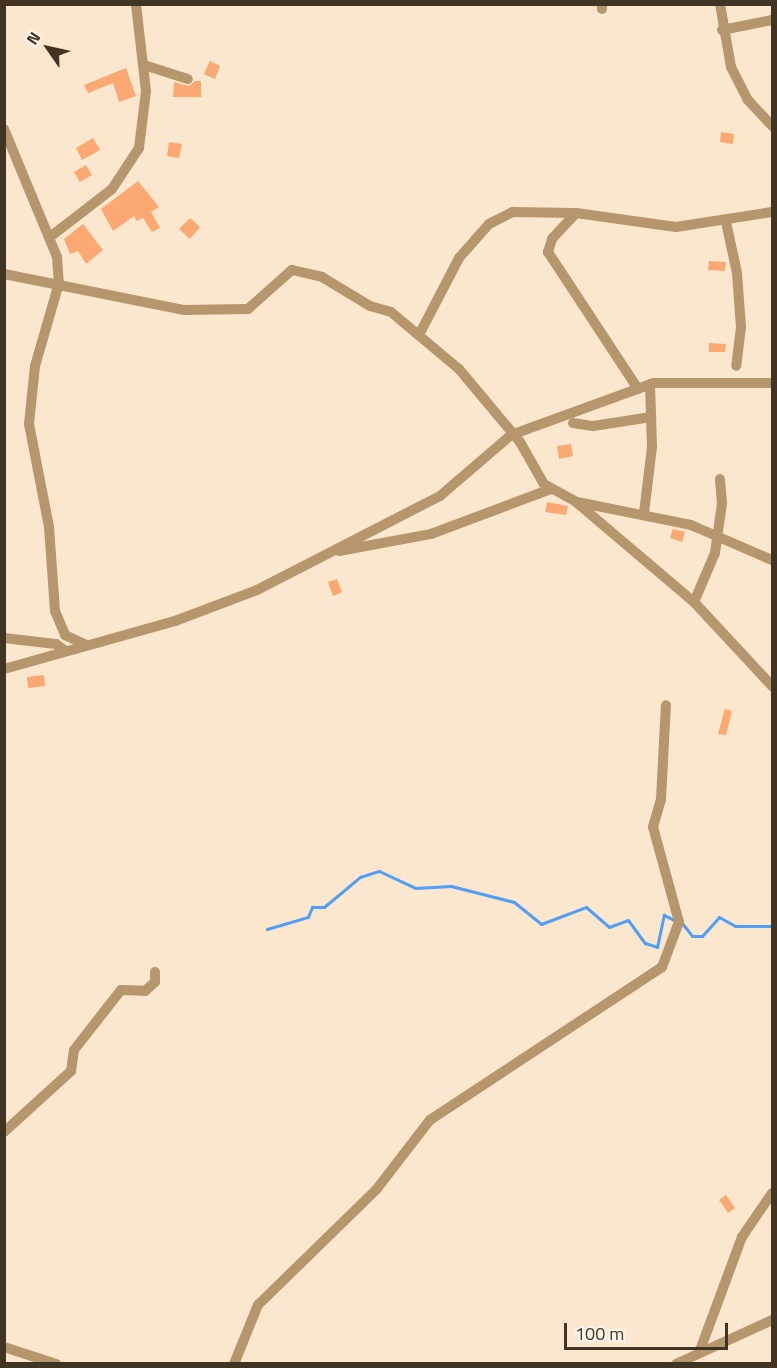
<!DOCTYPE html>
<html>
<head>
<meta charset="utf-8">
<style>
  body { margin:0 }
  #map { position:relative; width:777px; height:1368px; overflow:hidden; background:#fbe7cd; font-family:"Titillium Web",sans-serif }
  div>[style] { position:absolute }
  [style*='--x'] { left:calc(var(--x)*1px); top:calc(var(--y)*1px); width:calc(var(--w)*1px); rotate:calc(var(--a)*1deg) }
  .stream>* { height:3px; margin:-1.5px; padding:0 1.5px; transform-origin:1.5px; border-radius:1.5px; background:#509ef5 }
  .building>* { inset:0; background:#fba873 }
  .street>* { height:10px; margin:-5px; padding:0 5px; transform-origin:5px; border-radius:5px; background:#b6966d }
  span { translate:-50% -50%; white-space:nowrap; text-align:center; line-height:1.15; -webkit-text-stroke:6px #fdf6ee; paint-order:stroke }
  .frame { position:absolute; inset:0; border:6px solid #413423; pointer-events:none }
  .north { position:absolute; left:18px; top:18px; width:60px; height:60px; -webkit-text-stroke:4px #fdf6ee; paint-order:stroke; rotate:304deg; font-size:16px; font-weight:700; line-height:24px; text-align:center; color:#413423 }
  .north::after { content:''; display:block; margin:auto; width:21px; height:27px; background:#413423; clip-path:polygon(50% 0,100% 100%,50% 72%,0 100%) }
  .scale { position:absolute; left:564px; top:1323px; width:164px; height:27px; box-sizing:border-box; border:3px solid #413423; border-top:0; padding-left:8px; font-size:18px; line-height:21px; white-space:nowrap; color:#413423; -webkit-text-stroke:4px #fdf6ee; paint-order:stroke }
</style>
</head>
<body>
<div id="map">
  <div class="stream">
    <div style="--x:682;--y:923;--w:16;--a:52"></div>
    <div style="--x:692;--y:936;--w:10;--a:0"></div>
    <div style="--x:702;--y:936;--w:25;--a:-48"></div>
    <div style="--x:719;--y:917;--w:18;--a:29"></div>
    <div style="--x:735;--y:926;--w:37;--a:0"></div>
    <div style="--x:267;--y:929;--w:43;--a:-16.3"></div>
    <div style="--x:308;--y:917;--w:11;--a:-68"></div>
    <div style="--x:312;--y:907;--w:12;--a:0"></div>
    <div style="--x:324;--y:907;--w:47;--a:-39.8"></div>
    <div style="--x:360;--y:877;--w:20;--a:-18"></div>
    <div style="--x:379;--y:871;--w:40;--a:25"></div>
    <div style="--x:415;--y:888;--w:36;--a:-3"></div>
    <div style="--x:451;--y:886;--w:65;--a:14.3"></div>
    <div style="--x:514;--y:902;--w:35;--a:39"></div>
    <div style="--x:541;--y:924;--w:48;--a:-20.7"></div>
    <div style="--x:586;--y:907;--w:30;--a:41"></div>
    <div style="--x:609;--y:927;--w:20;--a:-20"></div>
    <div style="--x:628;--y:920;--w:29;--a:54"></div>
    <div style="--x:645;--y:943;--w:13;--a:18"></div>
    <div style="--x:657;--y:947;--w:33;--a:-78"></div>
    <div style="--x:664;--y:915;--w:13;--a:27"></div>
  </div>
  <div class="building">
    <div style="clip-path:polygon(210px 61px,220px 66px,215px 79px,204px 74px)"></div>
    <div style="clip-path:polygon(126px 68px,136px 96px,119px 102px,113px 83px,88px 93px,84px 85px)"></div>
    <div style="clip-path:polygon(195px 81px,201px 81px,201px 97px,173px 97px,174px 82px,189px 86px)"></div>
    <div style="clip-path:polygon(721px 132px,734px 134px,733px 144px,720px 142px)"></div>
    <div style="clip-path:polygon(93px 138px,100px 150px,82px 160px,76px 148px)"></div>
    <div style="clip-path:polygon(169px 142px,182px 144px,179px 158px,167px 156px)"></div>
    <div style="clip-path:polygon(86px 165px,92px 175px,80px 182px,74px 172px)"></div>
    <div style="clip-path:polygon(138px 181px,159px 207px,151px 212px,160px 228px,152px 232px,143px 218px,137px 221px,134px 216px,113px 231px,101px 209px)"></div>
    <div style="clip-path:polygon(190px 218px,200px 227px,190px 239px,179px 229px)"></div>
    <div style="clip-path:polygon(83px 224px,103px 250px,86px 264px,78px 251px,70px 254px,64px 239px)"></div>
    <div style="clip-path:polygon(709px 261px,726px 262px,725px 271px,708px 270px)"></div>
    <div style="clip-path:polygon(709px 343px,726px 344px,725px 352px,709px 352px)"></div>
    <div style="clip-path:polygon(571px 444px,573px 456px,559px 459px,557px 446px)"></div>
    <div style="clip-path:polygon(547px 502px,568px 506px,566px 515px,545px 512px)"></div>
    <div style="clip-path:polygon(673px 529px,685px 532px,682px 542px,670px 538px)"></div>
    <div style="clip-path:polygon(337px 579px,342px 592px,333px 596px,328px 582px)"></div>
    <div style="clip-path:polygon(44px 675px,45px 686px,28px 688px,27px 677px)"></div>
    <div style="clip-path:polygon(725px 709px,732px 711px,726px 735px,718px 734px)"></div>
    <div style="clip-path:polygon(726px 1195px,735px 1208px,728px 1213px,719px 1200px)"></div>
  </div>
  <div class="street">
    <div style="--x:720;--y:4;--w:64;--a:80.1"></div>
    <div style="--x:731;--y:67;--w:36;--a:63"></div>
    <div style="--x:747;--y:99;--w:37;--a:47"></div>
    <div style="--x:602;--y:9;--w:5;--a:-90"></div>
    <div style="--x:722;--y:30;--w:51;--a:-11.3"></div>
    <div style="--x:144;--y:65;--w:46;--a:17.7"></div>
    <div style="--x:4;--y:129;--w:139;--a:67.5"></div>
    <div style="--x:57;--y:257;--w:26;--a:86"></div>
    <div style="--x:59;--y:283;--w:86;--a:106.1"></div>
    <div style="--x:35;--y:366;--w:58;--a:95.9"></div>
    <div style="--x:29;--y:424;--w:105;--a:79"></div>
    <div style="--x:49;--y:527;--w:84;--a:85.9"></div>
    <div style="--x:55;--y:611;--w:26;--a:67"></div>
    <div style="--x:65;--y:635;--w:23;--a:25"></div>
    <div style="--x:576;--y:213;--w:35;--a:133"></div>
    <div style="--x:552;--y:239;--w:14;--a:107"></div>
    <div style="--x:548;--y:252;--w:164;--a:56.7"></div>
    <div style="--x:726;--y:222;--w:52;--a:77.8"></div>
    <div style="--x:737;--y:273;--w:54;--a:85.8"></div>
    <div style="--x:741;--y:327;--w:39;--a:97"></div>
    <div style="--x:50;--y:237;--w:78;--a:-37.7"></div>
    <div style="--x:112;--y:189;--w:49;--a:-56.6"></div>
    <div style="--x:139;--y:148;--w:57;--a:-83"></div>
    <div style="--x:146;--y:91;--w:88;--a:-96.6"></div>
    <div style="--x:4;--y:274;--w:184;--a:11.3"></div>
    <div style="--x:184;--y:310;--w:64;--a:-0.9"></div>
    <div style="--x:248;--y:309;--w:59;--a:-41.6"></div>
    <div style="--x:292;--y:270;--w:31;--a:13"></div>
    <div style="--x:322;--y:277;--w:56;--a:31.1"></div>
    <div style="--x:370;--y:306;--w:22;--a:16"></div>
    <div style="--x:391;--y:312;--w:89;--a:40"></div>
    <div style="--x:459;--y:369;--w:95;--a:50.1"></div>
    <div style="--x:520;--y:442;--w:48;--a:60.3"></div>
    <div style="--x:544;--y:484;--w:37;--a:29"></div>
    <div style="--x:576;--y:502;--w:155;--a:40.3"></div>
    <div style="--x:694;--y:602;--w:115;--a:47.1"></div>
    <div style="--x:420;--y:333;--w:85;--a:-62.5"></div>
    <div style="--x:459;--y:258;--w:45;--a:-48.6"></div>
    <div style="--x:489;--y:224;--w:27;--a:-27"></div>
    <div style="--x:513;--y:212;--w:63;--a:0.9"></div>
    <div style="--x:576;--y:213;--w:101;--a:8"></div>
    <div style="--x:676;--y:227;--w:97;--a:-8.9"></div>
    <div style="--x:573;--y:423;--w:20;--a:9"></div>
    <div style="--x:593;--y:426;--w:59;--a:-8.8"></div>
    <div style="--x:577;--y:502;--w:116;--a:11.4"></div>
    <div style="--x:691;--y:525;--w:88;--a:23.4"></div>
    <div style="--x:644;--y:513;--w:66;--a:-83.1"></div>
    <div style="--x:652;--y:447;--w:63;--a:-91.8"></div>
    <div style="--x:339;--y:551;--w:94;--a:-10.5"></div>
    <div style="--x:431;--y:534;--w:128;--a:-20.6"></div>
    <div style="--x:694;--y:602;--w:53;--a:-66.8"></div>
    <div style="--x:715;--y:553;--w:50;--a:-82"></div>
    <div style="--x:722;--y:503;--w:24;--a:-95"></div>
    <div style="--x:4;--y:638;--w:52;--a:6.6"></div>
    <div style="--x:56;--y:644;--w:10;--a:37"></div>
    <div style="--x:4;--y:669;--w:178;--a:-15.7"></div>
    <div style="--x:175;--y:621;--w:88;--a:-20.7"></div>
    <div style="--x:257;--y:590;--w:206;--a:-27.2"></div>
    <div style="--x:440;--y:496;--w:94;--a:-40.7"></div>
    <div style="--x:511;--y:435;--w:152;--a:-20"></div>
    <div style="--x:654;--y:383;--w:118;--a:0"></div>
    <div style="--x:4;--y:1132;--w:91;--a:-42.3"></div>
    <div style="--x:71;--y:1071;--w:21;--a:-82"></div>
    <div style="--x:74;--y:1050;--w:76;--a:-51.9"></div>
    <div style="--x:121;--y:990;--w:24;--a:2"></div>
    <div style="--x:145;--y:991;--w:13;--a:-42"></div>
    <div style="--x:155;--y:982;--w:10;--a:-90"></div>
    <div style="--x:4;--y:1347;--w:55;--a:18.1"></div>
    <div style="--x:699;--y:1353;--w:124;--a:-69.7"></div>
    <div style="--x:742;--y:1237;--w:53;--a:-55.7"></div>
    <div style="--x:234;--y:1364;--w:64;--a:-67.9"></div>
    <div style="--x:258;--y:1305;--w:165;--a:-44.3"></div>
    <div style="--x:376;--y:1190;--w:88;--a:-52.4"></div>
    <div style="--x:430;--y:1120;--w:278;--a:-33.4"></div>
    <div style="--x:662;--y:967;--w:48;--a:-69.3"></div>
    <div style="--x:679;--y:922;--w:98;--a:-105.3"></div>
    <div style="--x:653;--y:827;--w:29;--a:-74"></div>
    <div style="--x:661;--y:799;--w:94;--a:-87"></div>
    <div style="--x:676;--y:1364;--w:106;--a:-24.6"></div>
  </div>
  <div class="frame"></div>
  <div class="north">N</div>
  <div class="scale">100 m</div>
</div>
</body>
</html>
